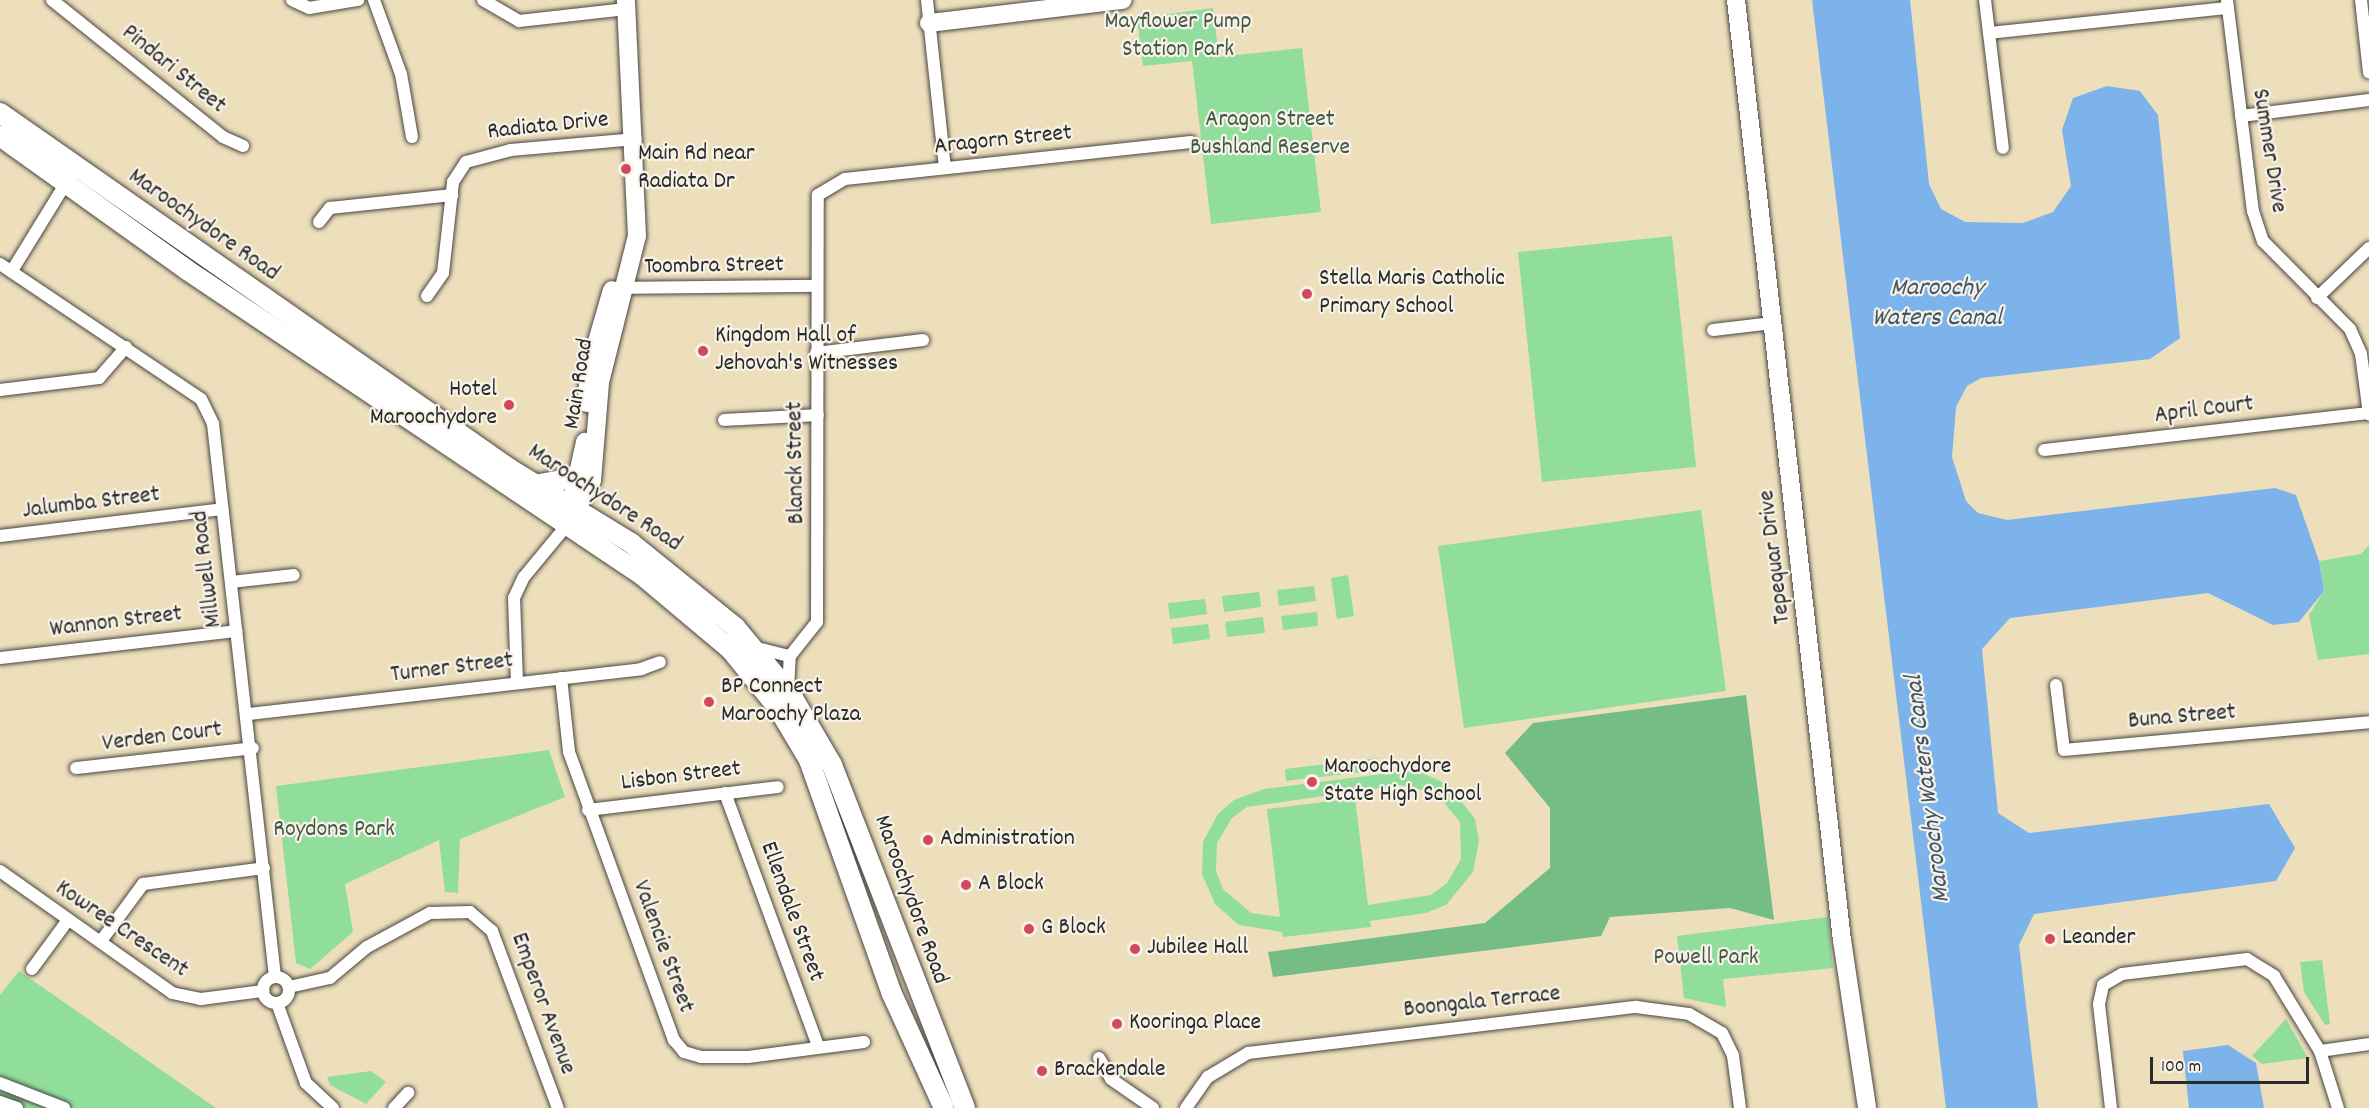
<!DOCTYPE html>
<html>
<head>
<meta charset="utf-8">
<style>
  body { margin:0 }
  #map { position:relative; width:2369px; height:1108px; overflow:hidden; background:#eddebc; font-family:Dekko,sans-serif }
  div>[style] { position:absolute }
  [style*='--x'] { left:calc(var(--x)*1px); top:calc(var(--y)*1px); width:calc(var(--w)*1px); rotate:calc(var(--a)*1deg) }
  .green>* { inset:0; background:#91de9c }
  .forest>* { inset:0; background:#74bd84 }
  .water>* { inset:0; background:#7bb3ea }
  .roads { filter:drop-shadow(0 0 2px #484641) drop-shadow(0 0 2px #484641) }
  .street>* { height:12px; margin:-6px; padding:0 6px; transform-origin:6px; border-radius:6px; background:#fff }
  .street>.ring { margin:-6px; padding:0; box-sizing:content-box; background:none; border:12px solid #fff; border-radius:50% }
  .secondary>* { height:18px; margin:-9px; padding:0 9px; transform-origin:9px; border-radius:9px; background:#fff }
  .primary>* { height:20px; margin:-10px; padding:0 10px; transform-origin:10px; border-radius:10px; background:#fff }
  .dots>* { width:16px; height:16px; translate:-50% -50%; box-sizing:border-box; border:3px solid #f7f3e8; border-radius:50% }
  span { translate:-50% -50%; white-space:nowrap; text-align:center; line-height:1.15; -webkit-text-stroke:4.5px #f7f3e8; paint-order:stroke }
  .park-label { font-size:24px; color:#445847 }
  .street-label { font-size:24px; color:#2b2b2b }
  .poi-label { font-size:24px; color:#2b2b2b }
  .left { translate:0 -50%; text-align:left }
  .right { translate:-100% -50%; text-align:right }
  .water-label { font-size:26px; color:#435464; font-style:italic }
  .scale { position:absolute; left:2150px; top:1057px; width:159px; height:27px; box-sizing:border-box; border:3px solid #2b2b2b; border-top:0; padding-left:8px; font-size:18px; line-height:21px; white-space:nowrap; color:#2b2b2b; -webkit-text-stroke:4px #f7f3e8; paint-order:stroke }
</style>
</head>
<body>
<div id="map">
  <div class="green">
    <div style="clip-path:polygon(1213px 8px,1219px 57px,1302px 48px,1321px 212px,1211px 224px,1192px 61px,1143px 66px,1137px 18px)"></div>
    <div style="clip-path:polygon(1672px 236px,1696px 467px,1542px 482px,1518px 252px)"></div>
    <div style="clip-path:polygon(1701px 510px,1726px 691px,1464px 728px,1438px 546px)"></div>
    <div style="clip-path:polygon(2369px 545px,2369px 654px,2318px 660px,2309px 615px,2324px 591px,2319px 561px,2361px 554px)"></div>
    <div style="clip-path:polygon(1348px 575px,1354px 616px,1337px 619px,1331px 578px)"></div>
    <div style="clip-path:polygon(1314px 586px,1316px 601px,1279px 606px,1277px 590px)"></div>
    <div style="clip-path:polygon(1259px 592px,1261px 607px,1224px 612px,1222px 596px)"></div>
    <div style="clip-path:polygon(1205px 599px,1207px 614px,1170px 619px,1168px 603px)"></div>
    <div style="clip-path:polygon(1317px 612px,1318px 626px,1283px 630px,1281px 616px)"></div>
    <div style="clip-path:polygon(1263px 617px,1265px 633px,1227px 637px,1225px 622px)"></div>
    <div style="clip-path:polygon(1208px 624px,1210px 639px,1173px 644px,1171px 628px)"></div>
    <div style="clip-path:polygon(549px 750px,565px 797px,460px 839px,458px 893px,445px 892px,439px 840px,345px 884px,353px 932px,310px 969px,296px 963px,276px 786px)"></div>
    <div style="clip-path:polygon(1377px 758px,1378px 770px,1286px 781px,1285px 769px)"></div>
    <div style="clip-path:polygon(evenodd,1398px 772px,1420px 772px,1449px 785px,1475px 819px,1479px 841px,1473px 872px,1446px 905px,1426px 913px,1370px 921px,1371px 927px,1283px 937px,1282px 932px,1239px 925px,1215px 904px,1202px 874px,1203px 842px,1218px 814px,1234px 800px,1264px 789px,1398px 772px,1400px 785px,1436px 793px,1460px 822px,1461px 859px,1447px 883px,1431px 895px,1368px 905px,1355px 798px,1267px 809px,1280px 917px,1251px 913px,1223px 889px,1216px 871px,1217px 843px,1232px 818px,1247px 807px,1400px 785px)"></div>
    <div style="clip-path:polygon(1828px 917px,1833px 968px,1723px 979px,1726px 1007px,1684px 998px,1677px 936px)"></div>
    <div style="clip-path:polygon(2322px 960px,2330px 1024px,2325px 1025px,2304px 992px,2300px 962px)"></div>
    <div style="clip-path:polygon(19px 971px,216px 1108px,0 1108px,0 995px)"></div>
    <div style="clip-path:polygon(2286px 1019px,2308px 1058px,2262px 1064px,2252px 1056px)"></div>
    <div style="clip-path:polygon(371px 1071px,386px 1082px,366px 1104px,330px 1085px,327px 1077px)"></div>
  </div>
  <div class="forest">
    <div style="clip-path:polygon(1746px 695px,1774px 920px,1730px 908px,1610px 917px,1601px 936px,1273px 977px,1268px 952px,1485px 923px,1550px 868px,1550px 808px,1505px 753px,1533px 723px)"></div>
  </div>
  <div class="water">
    <div style="clip-path:polygon(1812px 0,1910px 0,1929px 184px,1941px 209px,1965px 222px,2023px 223px,2053px 212px,2071px 186px,2062px 130px,2073px 98px,2107px 86px,2140px 91px,2158px 115px,2180px 338px,2150px 359px,1981px 378px,1967px 386px,1956px 407px,1952px 457px,1966px 501px,1978px 513px,2007px 520px,2275px 488px,2296px 495px,2319px 561px,2324px 591px,2299px 622px,2273px 625px,2208px 593px,2010px 618px,1982px 649px,1998px 813px,2029px 833px,2269px 804px,2295px 848px,2276px 881px,2034px 914px,2019px 945px,2038px 1108px,1946px 1108px)"></div>
    <div style="clip-path:polygon(2228px 1045px,2256px 1063px,2264px 1108px,2189px 1108px,2183px 1051px)"></div>
  </div>
  <div class="roads">
    <div class="street">
      <div style="--x:52;--y:0;--w:219;--a:38.7"></div>
      <div style="--x:223;--y:137;--w:22;--a:24"></div>
      <div style="--x:292;--y:0;--w:19;--a:25"></div>
      <div style="--x:309;--y:8;--w:50;--a:-9.3"></div>
      <div style="--x:374;--y:0;--w:79;--a:70"></div>
      <div style="--x:401;--y:74;--w:64;--a:80.1"></div>
      <div style="--x:483;--y:0;--w:42;--a:30.3"></div>
      <div style="--x:519;--y:21;--w:108;--a:-6.4"></div>
      <div style="--x:927;--y:0;--w:169;--a:83.9"></div>
      <div style="--x:1985;--y:0;--w:149;--a:83.1"></div>
      <div style="--x:2227;--y:0;--w:213;--a:83"></div>
      <div style="--x:2253;--y:211;--w:32;--a:72"></div>
      <div style="--x:2263;--y:241;--w:124;--a:45.3"></div>
      <div style="--x:2350;--y:329;--w:27;--a:66"></div>
      <div style="--x:2361;--y:354;--w:61;--a:82.4"></div>
      <div style="--x:2361;--y:0;--w:73;--a:83.7"></div>
      <div style="--x:1989;--y:33;--w:240;--a:-6"></div>
      <div style="--x:2241;--y:116;--w:129;--a:-7.1"></div>
      <div style="--x:319;--y:222;--w:18;--a:-52"></div>
      <div style="--x:330;--y:208;--w:123;--a:-6.1"></div>
      <div style="--x:0;--y:264;--w:242;--a:33.9"></div>
      <div style="--x:201;--y:399;--w:28;--a:64"></div>
      <div style="--x:213;--y:424;--w:556;--a:83.6"></div>
      <div style="--x:13;--y:269;--w:107;--a:-58.4"></div>
      <div style="--x:617;--y:288;--w:198;--a:-0.6"></div>
      <div style="--x:427;--y:296;--w:28;--a:-55"></div>
      <div style="--x:443;--y:273;--w:92;--a:-83.7"></div>
      <div style="--x:453;--y:182;--w:24;--a:-57"></div>
      <div style="--x:466;--y:162;--w:47;--a:-14.9"></div>
      <div style="--x:511;--y:150;--w:125;--a:-5"></div>
      <div style="--x:2317;--y:298;--w:72;--a:-43.9"></div>
      <div style="--x:1713;--y:330;--w:60;--a:-6.7"></div>
      <div style="--x:816;--y:353;--w:108;--a:-6.9"></div>
      <div style="--x:0;--y:390;--w:100;--a:-6.9"></div>
      <div style="--x:99;--y:378;--w:41;--a:-48.9"></div>
      <div style="--x:724;--y:420;--w:94;--a:-3"></div>
      <div style="--x:2044;--y:450;--w:327;--a:-6.5"></div>
      <div style="--x:0;--y:536;--w:224;--a:-6.9"></div>
      <div style="--x:231;--y:582;--w:63;--a:-6.3"></div>
      <div style="--x:757;--y:648;--w:34;--a:14"></div>
      <div style="--x:0;--y:658;--w:238;--a:-6.5"></div>
      <div style="--x:561;--y:678;--w:74;--a:83.8"></div>
      <div style="--x:569;--y:752;--w:307;--a:70"></div>
      <div style="--x:674;--y:1040;--w:16;--a:50"></div>
      <div style="--x:684;--y:1052;--w:18;--a:16"></div>
      <div style="--x:701;--y:1057;--w:47;--a:0"></div>
      <div style="--x:748;--y:1057;--w:117;--a:-7.4"></div>
      <div style="--x:517;--y:683;--w:85;--a:-92"></div>
      <div style="--x:514;--y:598;--w:23;--a:-65"></div>
      <div style="--x:524;--y:577;--w:67;--a:-50.4"></div>
      <div style="--x:2056;--y:685;--w:65;--a:83"></div>
      <div style="--x:2064;--y:750;--w:306;--a:-5.2"></div>
      <div style="--x:788;--y:690;--w:34;--a:-87"></div>
      <div style="--x:790;--y:656;--w:43;--a:-51.5"></div>
      <div style="--x:817;--y:622;--w:427;--a:-89.9"></div>
      <div style="--x:818;--y:195;--w:31;--a:-31"></div>
      <div style="--x:845;--y:179;--w:348;--a:-6.1"></div>
      <div style="--x:249;--y:714;--w:395;--a:-6.5"></div>
      <div style="--x:641;--y:669;--w:20;--a:-20"></div>
      <div style="--x:76;--y:768;--w:178;--a:-6.4"></div>
      <div style="--x:725;--y:793;--w:270;--a:69.8"></div>
      <div style="--x:588;--y:810;--w:191;--a:-6.9"></div>
      <div style="--x:0;--y:871;--w:211;--a:35.3"></div>
      <div style="--x:172;--y:993;--w:30;--a:12"></div>
      <div style="--x:201;--y:999;--w:63;--a:-7.4"></div>
      <div style="--x:101;--y:941;--w:71;--a:-53.6"></div>
      <div style="--x:143;--y:884;--w:122;--a:-7.5"></div>
      <div style="--x:32;--y:969;--w:61;--a:-53.7"></div>
      <div class="ring" style="left:263px;top:977px;width:14px;height:14px"></div>
      <div style="--x:289;--y:987;--w:42;--a:-12.4"></div>
      <div style="--x:330;--y:978;--w:48;--a:-40"></div>
      <div style="--x:367;--y:947;--w:72;--a:-28.4"></div>
      <div style="--x:430;--y:913;--w:40;--a:-1.4"></div>
      <div style="--x:470;--y:912;--w:29;--a:41"></div>
      <div style="--x:492;--y:931;--w:189;--a:69.6"></div>
      <div style="--x:277;--y:1003;--w:85;--a:70.1"></div>
      <div style="--x:306;--y:1083;--w:37;--a:43"></div>
      <div style="--x:2320;--y:1051;--w:49;--a:-8.1"></div>
      <div style="--x:1099;--y:1058;--w:24;--a:60"></div>
      <div style="--x:1111;--y:1079;--w:51;--a:34.6"></div>
      <div style="--x:0;--y:1083;--w:69;--a:21.3"></div>
      <div style="--x:0;--y:1102;--w:18;--a:19"></div>
      <div style="--x:394;--y:1108;--w:21;--a:-47"></div>
      <div style="--x:1186;--y:1108;--w:38;--a:-55"></div>
      <div style="--x:1208;--y:1077;--w:47;--a:-31"></div>
      <div style="--x:1248;--y:1053;--w:391;--a:-6.8"></div>
      <div style="--x:1636;--y:1007;--w:53;--a:7.5"></div>
      <div style="--x:1689;--y:1014;--w:38;--a:30"></div>
      <div style="--x:1722;--y:1033;--w:25;--a:64"></div>
      <div style="--x:1733;--y:1056;--w:52;--a:82.3"></div>
      <div style="--x:2111;--y:1108;--w:105;--a:-96.6"></div>
      <div style="--x:2099;--y:1004;--w:19;--a:-78"></div>
      <div style="--x:2103;--y:985;--w:22;--a:-30"></div>
      <div style="--x:2122;--y:974;--w:126;--a:-6.8"></div>
      <div style="--x:2247;--y:959;--w:32;--a:32"></div>
      <div style="--x:2274;--y:976;--w:88;--a:58.5"></div>
      <div style="--x:2320;--y:1051;--w:60;--a:72.5"></div>
    </div>
    <div class="secondary">
      <div style="--x:1736;--y:0;--w:946;--a:83.57"></div>
      <div style="--x:1842;--y:940;--w:170;--a:81.5"></div>
      <div style="--x:929;--y:23;--w:195;--a:-6.8"></div>
      <div style="--x:587;--y:403;--w:34;--a:-87"></div>
      <div style="--x:589;--y:369;--w:82;--a:-73.8"></div>
      <div style="--x:568;--y:518;--w:78;--a:-77.4"></div>
      <div style="--x:569;--y:523;--w:49;--a:-61.9"></div>
      <div style="--x:592;--y:480;--w:98;--a:-85.3"></div>
      <div style="--x:600;--y:382;--w:151;--a:-75.8"></div>
      <div style="--x:637;--y:236;--w:236;--a:-92.7"></div>
    </div>
    <div class="primary">
      <div style="--x:0;--y:113;--w:622;--a:34.92"></div>
      <div style="--x:510;--y:469;--w:142;--a:31.4"></div>
      <div style="--x:631;--y:543;--w:134;--a:38.9"></div>
      <div style="--x:735;--y:627;--w:86;--a:50.2"></div>
      <div style="--x:790;--y:693;--w:83;--a:59.7"></div>
      <div style="--x:832;--y:765;--w:368;--a:68.8"></div>
      <div style="--x:0;--y:136;--w:230;--a:35.6"></div>
      <div style="--x:187;--y:270;--w:548;--a:33.84"></div>
      <div style="--x:642;--y:575;--w:116;--a:40.1"></div>
      <div style="--x:731;--y:650;--w:75;--a:51"></div>
      <div style="--x:778;--y:708;--w:61;--a:59.2"></div>
      <div style="--x:809;--y:760;--w:248;--a:70.5"></div>
      <div style="--x:892;--y:994;--w:125;--a:65.5"></div>
      <div style="--x:534;--y:485;--w:46;--a:-10.1"></div>
    </div>
  </div>
  <div class="dots">
    <div style="left:626px;top:169px;background:#d1495b"></div>
    <div style="left:1307px;top:294px;background:#d1495b"></div>
    <div style="left:703px;top:351px;background:#d1495b"></div>
    <div style="left:509px;top:405px;background:#d1495b"></div>
    <div style="left:709px;top:702px;background:#d1495b"></div>
    <div style="left:1312px;top:782px;background:#d1495b"></div>
    <div style="left:928px;top:840px;background:#d1495b"></div>
    <div style="left:966px;top:885px;background:#d1495b"></div>
    <div style="left:1029px;top:929px;background:#d1495b"></div>
    <div style="left:2050px;top:939px;background:#d1495b"></div>
    <div style="left:1135px;top:949px;background:#d1495b"></div>
    <div style="left:1117px;top:1024px;background:#d1495b"></div>
    <div style="left:1042px;top:1071px;background:#d1495b"></div>
  </div>
  <div class="park-label">
    <span style="left:1178px;top:37px">Mayflower Pump<br>Station Park</span>
    <span style="left:1270px;top:135px">Aragon Street<br>Bushland Reserve</span>
    <span style="left:334px;top:831px">Roydons Park</span>
    <span style="left:1706px;top:959px">Powell Park</span>
  </div>
  <div class="street-label">
    <span style="left:173px;top:70px;rotate:39deg">Pindari Street</span>
    <span style="left:548px;top:127px;rotate:-6deg">Radiata Drive</span>
    <span style="left:1003px;top:141px;rotate:-6deg">Aragorn Street</span>
    <span style="left:2268px;top:151px;rotate:81deg">Summer Drive</span>
    <span style="left:203px;top:226px;rotate:35deg">Maroochydore Road</span>
    <span style="left:714px;top:267px;rotate:-1deg">Toombra Street</span>
    <span style="left:580px;top:384px;rotate:-81deg">Main Road</span>
    <span style="left:2204px;top:411px;rotate:-7deg">April Court</span>
    <span style="left:797px;top:463px;rotate:-91deg">Blanck Street</span>
    <span style="left:604px;top:499px;rotate:33deg">Maroochydore Road</span>
    <span style="left:91px;top:504px;rotate:-7deg">Jalumba Street</span>
    <span style="left:1776px;top:557px;rotate:-97deg">Tepequar Drive</span>
    <span style="left:208px;top:569px;rotate:-97deg">Millwell Road</span>
    <span style="left:116px;top:623px;rotate:-7deg">Wannon Street</span>
    <span style="left:452px;top:669px;rotate:-7deg">Turner Street</span>
    <span style="left:2182px;top:718px;rotate:-5deg">Buna Street</span>
    <span style="left:162px;top:738px;rotate:-7deg">Verden Court</span>
    <span style="left:681px;top:777px;rotate:-7deg">Lisbon Street</span>
    <span style="left:910px;top:900px;rotate:70deg">Maroochydore Road</span>
    <span style="left:791px;top:912px;rotate:70deg">Ellendale Street</span>
    <span style="left:121px;top:930px;rotate:34deg">Kowree Crescent</span>
    <span style="left:662px;top:947px;rotate:70deg">Valencie Street</span>
    <span style="left:1482px;top:1003px;rotate:-6deg">Boongala Terrace</span>
    <span style="left:542px;top:1004px;rotate:70deg">Emperor Avenue</span>
  </div>
  <div class="poi-label">
    <span class="left" style="left:638px;top:169px">Main Rd near<br>Radiata Dr</span>
    <span class="left" style="left:1319px;top:294px">Stella Maris Catholic<br>Primary School</span>
    <span class="left" style="left:715px;top:351px">Kingdom Hall of<br>Jehovah's Witnesses</span>
    <span class="right" style="left:497px;top:405px">Hotel<br>Maroochydore</span>
    <span class="left" style="left:721px;top:702px">BP Connect<br>Maroochy Plaza</span>
    <span class="left" style="left:1324px;top:782px">Maroochydore<br>State High School</span>
    <span class="left" style="left:940px;top:840px">Administration</span>
    <span class="left" style="left:978px;top:885px">A Block</span>
    <span class="left" style="left:1041px;top:929px">G Block</span>
    <span class="left" style="left:2062px;top:939px">Leander</span>
    <span class="left" style="left:1147px;top:949px">Jubilee Hall</span>
    <span class="left" style="left:1129px;top:1024px">Kooringa Place</span>
    <span class="left" style="left:1054px;top:1071px">Brackendale</span>
  </div>
  <div class="water-label">
    <span style="left:1937px;top:304px">Maroochy<br>Waters Canal</span>
    <span style="left:1929px;top:789px;rotate:-97deg">Maroochy Waters Canal</span>
  </div>
  <div class="scale">100 m</div>
</div>
</body>
</html>
